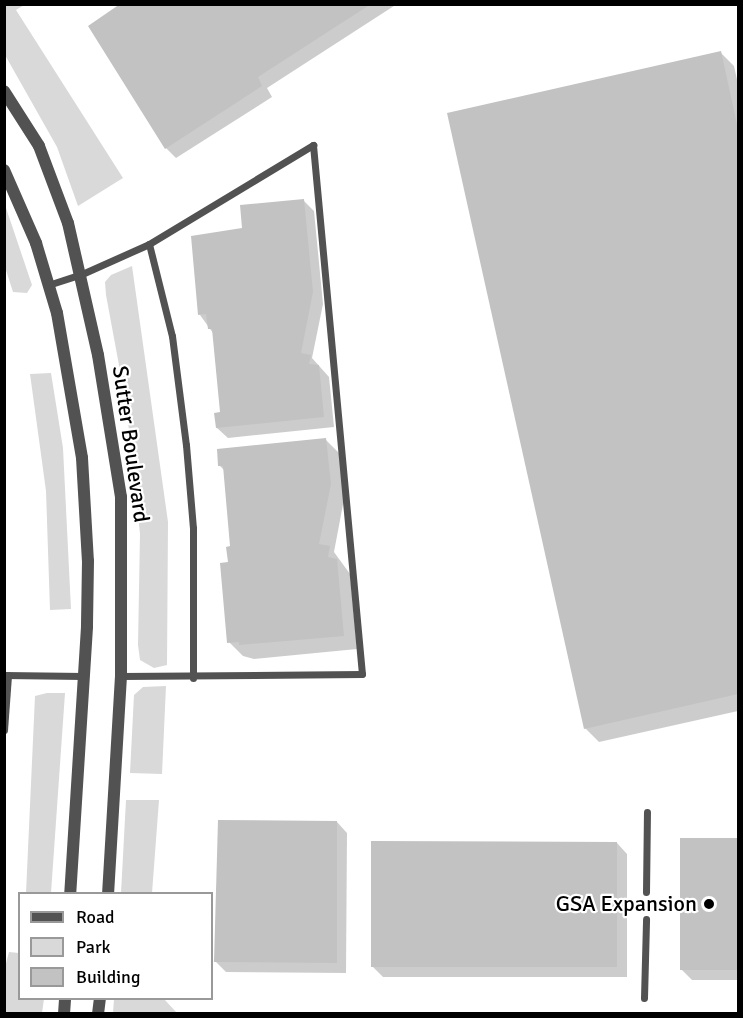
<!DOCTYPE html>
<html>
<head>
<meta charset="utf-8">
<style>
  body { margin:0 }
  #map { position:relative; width:743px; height:1018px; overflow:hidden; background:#fff; font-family:Signika,sans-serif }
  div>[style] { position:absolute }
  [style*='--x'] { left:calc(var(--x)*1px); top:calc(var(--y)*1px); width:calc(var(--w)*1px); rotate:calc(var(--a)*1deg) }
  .green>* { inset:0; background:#d9d9d9 }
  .shadow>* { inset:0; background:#0003 }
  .building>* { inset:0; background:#c2c2c2 }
  .lane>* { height:7px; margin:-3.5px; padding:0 3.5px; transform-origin:3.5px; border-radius:3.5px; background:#525252 }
  .street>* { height:12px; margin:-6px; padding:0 6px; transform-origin:6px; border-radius:6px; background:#525252 }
  .dots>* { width:16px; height:16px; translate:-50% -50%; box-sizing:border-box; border:3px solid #fff; border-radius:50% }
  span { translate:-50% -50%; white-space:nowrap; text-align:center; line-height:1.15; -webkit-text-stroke:4.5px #fff; paint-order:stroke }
  .street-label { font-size:22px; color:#000 }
  .poi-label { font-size:22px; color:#000 }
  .right { translate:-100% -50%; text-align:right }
  .frame { position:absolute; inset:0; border:6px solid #000; pointer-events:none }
  .legend { position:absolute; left:18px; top:892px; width:195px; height:108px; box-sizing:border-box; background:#fff; border:2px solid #999; margin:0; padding:8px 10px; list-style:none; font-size:18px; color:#000 }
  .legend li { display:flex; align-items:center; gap:12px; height:30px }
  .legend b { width:30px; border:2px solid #999 }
</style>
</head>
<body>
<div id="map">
  <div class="green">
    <div style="clip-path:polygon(4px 5px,24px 5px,16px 10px,123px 178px,78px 206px,57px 147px,5px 55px)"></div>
    <div style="clip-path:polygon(5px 205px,32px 285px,27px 293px,13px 292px,5px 267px)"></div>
    <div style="clip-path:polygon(132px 266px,168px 522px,167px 665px,154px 668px,140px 660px,138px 645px,140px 534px,126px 403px,106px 295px,105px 282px,111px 275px)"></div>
    <div style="clip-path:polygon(51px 373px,63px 448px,71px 609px,50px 610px,46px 491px,30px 374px)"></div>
    <div style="clip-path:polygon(166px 686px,162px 774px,130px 773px,134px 695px,143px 687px)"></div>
    <div style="clip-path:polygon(47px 693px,65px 693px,51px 893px,26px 893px,35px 696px)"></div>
    <div style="clip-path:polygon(126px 800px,159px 800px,152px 893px,121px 893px)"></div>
    <div style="clip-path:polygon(9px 952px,19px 953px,20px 998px,44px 999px,42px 1013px,5px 1013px,5px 967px)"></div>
    <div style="clip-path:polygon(114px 999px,164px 999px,177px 1013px,113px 1013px)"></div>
  </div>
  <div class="shadow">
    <div style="clip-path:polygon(123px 4px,397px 4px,267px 88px,272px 97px,176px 158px,166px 148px)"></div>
    <div style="clip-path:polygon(721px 53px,734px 66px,738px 84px,738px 711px,599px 742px,585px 728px)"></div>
    <div style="clip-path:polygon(304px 201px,314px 211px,323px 304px,312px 358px,329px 377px,334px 427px,228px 438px,217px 428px,221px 414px,213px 333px,200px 315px,244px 229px)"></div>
    <div style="clip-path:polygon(326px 440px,340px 454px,344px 499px,334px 552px,350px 574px,357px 649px,254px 659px,243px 656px,229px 642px,231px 548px,224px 470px,220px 466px)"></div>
    <div style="clip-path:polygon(337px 822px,347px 833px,346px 973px,226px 972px,215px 961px)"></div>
    <div style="clip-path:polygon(738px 839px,738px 980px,692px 980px,682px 970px,681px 840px)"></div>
    <div style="clip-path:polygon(617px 843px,627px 854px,627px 977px,383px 977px,372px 966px)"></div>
  </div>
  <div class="building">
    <div style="clip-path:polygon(120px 4px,371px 4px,258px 77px,262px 86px,165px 149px,88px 26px)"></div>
    <div style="clip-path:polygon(721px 51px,738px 129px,738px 694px,584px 729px,447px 113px)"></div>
    <div style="clip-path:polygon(304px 199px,313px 292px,301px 353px,311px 355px,309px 364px,319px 365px,324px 417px,216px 428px,214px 413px,220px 412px,212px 329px,208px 329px,206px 314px,198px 315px,191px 236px,242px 228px,240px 205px)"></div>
    <div style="clip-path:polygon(326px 438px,331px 484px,319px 544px,330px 546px,328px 557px,337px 559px,344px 636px,239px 645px,239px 642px,227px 643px,220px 563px,228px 562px,226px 547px,230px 546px,223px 466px,218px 466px,217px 449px)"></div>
    <div style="clip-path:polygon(218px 820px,337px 821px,337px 963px,214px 962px)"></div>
    <div style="clip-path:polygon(680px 838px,738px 838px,738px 970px,680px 970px)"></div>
    <div style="clip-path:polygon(371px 841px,617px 842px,617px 967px,371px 967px)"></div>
  </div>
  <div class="lane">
    <div style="--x:149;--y:244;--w:95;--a:76"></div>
    <div style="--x:172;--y:336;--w:110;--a:82.7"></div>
    <div style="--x:186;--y:445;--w:83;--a:85.2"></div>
    <div style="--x:193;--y:528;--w:150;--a:90"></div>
    <div style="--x:48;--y:285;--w:36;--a:-18"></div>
    <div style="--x:82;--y:274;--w:73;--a:-24.1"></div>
    <div style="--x:149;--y:244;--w:192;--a:-31.1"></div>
    <div style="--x:313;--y:145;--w:531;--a:84.71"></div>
    <div style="--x:362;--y:674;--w:241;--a:179.5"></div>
    <div style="--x:4;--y:675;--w:79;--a:0.7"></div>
    <div style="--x:4;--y:730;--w:55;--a:-85.8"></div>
    <div style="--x:646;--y:892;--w:80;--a:-89.3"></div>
    <div style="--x:644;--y:998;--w:79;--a:-88.5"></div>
  </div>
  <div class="street">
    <div style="--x:4;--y:91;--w:65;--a:57.5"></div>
    <div style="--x:39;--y:146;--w:82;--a:69.4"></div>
    <div style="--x:68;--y:223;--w:135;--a:77.2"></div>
    <div style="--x:98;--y:355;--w:144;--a:80.8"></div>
    <div style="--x:121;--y:497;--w:179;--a:90"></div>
    <div style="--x:121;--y:676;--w:218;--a:93.4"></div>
    <div style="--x:4;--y:170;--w:80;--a:66.3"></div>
    <div style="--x:36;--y:243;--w:73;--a:73.3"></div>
    <div style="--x:57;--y:313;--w:147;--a:80.2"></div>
    <div style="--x:82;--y:458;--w:103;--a:86.7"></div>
    <div style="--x:88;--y:561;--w:66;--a:90.9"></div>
    <div style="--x:87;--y:627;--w:268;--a:93.6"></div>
    <div style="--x:64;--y:1014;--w:16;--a:-86"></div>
    <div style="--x:98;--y:1014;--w:16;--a:-83"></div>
  </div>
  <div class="dots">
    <div style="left:709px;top:904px;background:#000"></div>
  </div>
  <div class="street-label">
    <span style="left:131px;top:444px;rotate:82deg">Sutter Boulevard</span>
  </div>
  <div class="poi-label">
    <span class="right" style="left:697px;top:904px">GSA Expansion</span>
  </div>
  <div class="frame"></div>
  <ul class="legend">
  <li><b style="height:8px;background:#525252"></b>Road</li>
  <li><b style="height:16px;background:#d9d9d9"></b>Park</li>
  <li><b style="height:16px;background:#c2c2c2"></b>Building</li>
  </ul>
</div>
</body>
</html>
